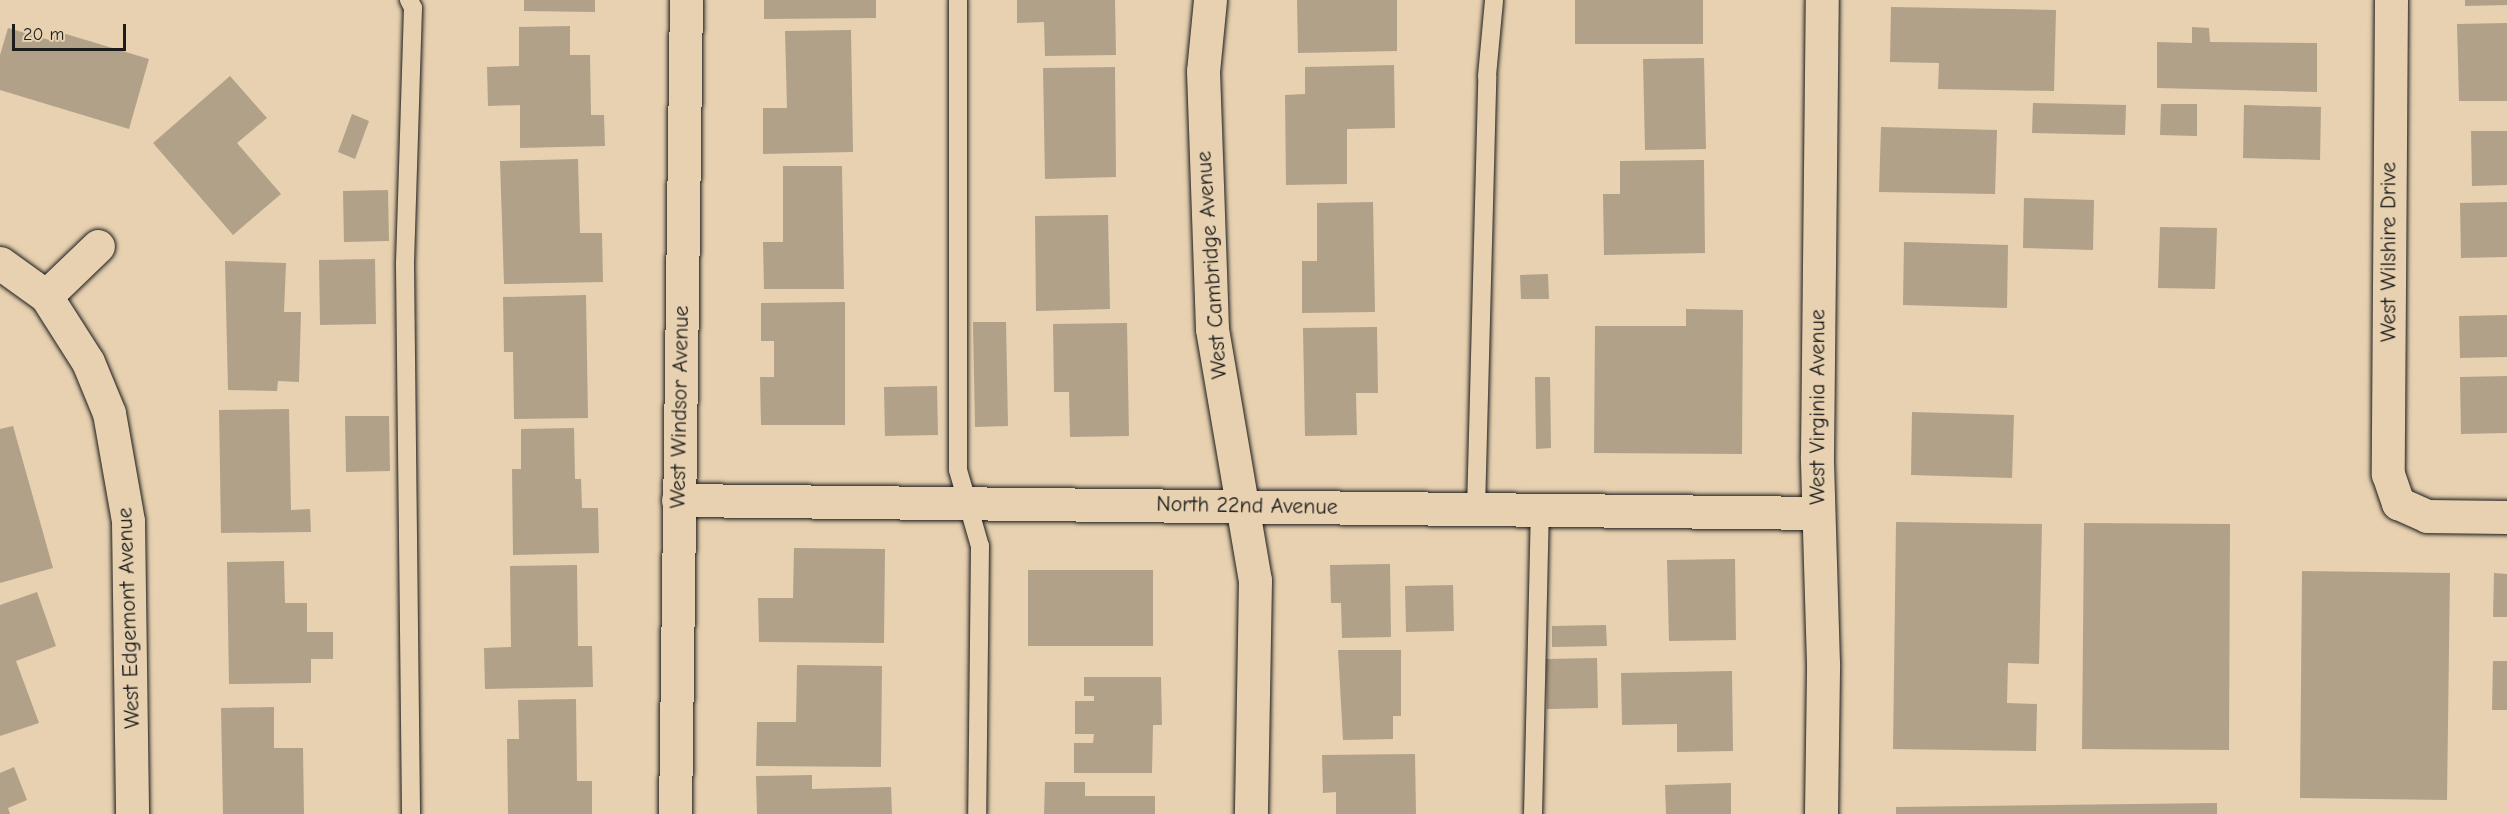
<!DOCTYPE html>
<html>
<head>
<meta charset="utf-8">
<style>
  body { margin:0 }
  #map { position:relative; width:2507px; height:814px; overflow:hidden; background:#e7d1b0; font-family:"Comic Neue",sans-serif }
  div>[style] { position:absolute }
  [style*='--x'] { left:calc(var(--x)*1px); top:calc(var(--y)*1px); width:calc(var(--w)*1px); rotate:calc(var(--a)*1deg) }
  .building>* { inset:0; background:#b1a189 }
  .roads { filter:drop-shadow(0 0 2px #1c1c1c) drop-shadow(0 0 2px #1c1c1c) }
  .lane>* { height:18px; margin:-9px; padding:0 9px; transform-origin:9px; border-radius:9px; background:#e7d1b0 }
  .street>* { height:33px; margin:-16.5px; padding:0 16.5px; transform-origin:16.5px; border-radius:16.5px; background:#e7d1b0 }
  span { translate:-50% -50%; white-space:nowrap; text-align:center; line-height:1.15; -webkit-text-stroke:6px #e7d1b0; paint-order:stroke }
  .street-label { font-size:22px; color:#1c1c1c }
  .scale { position:absolute; left:12px; top:24px; width:114px; height:27px; box-sizing:border-box; border:3px solid #1c1c1c; border-top:0; padding-left:8px; font-size:18px; line-height:21px; white-space:nowrap; color:#1c1c1c; -webkit-text-stroke:4px #e7d1b0; paint-order:stroke }
</style>
</head>
<body>
<div id="map">
  <div class="building">
    <div style="clip-path:polygon(524px 0,595px 0,595px 12px,524px 11px)"></div>
    <div style="clip-path:polygon(764px 0,876px 0,876px 18px,764px 19px)"></div>
    <div style="clip-path:polygon(1017px 0,1115px 0,1116px 55px,1045px 56px,1044px 22px,1017px 23px)"></div>
    <div style="clip-path:polygon(1297px 0,1397px 0,1397px 51px,1298px 53px)"></div>
    <div style="clip-path:polygon(1575px 0,1703px 0,1703px 44px,1575px 44px)"></div>
    <div style="clip-path:polygon(2465px 0,2507px 0,2507px 5px,2465px 6px)"></div>
    <div style="clip-path:polygon(1891px 7px,2056px 10px,2054px 91px,1938px 89px,1939px 63px,1890px 62px)"></div>
    <div style="clip-path:polygon(2507px 23px,2507px 101px,2459px 101px,2457px 24px)"></div>
    <div style="clip-path:polygon(570px 26px,570px 55px,590px 55px,591px 115px,604px 115px,605px 146px,520px 148px,520px 105px,488px 106px,487px 67px,519px 66px,519px 27px)"></div>
    <div style="clip-path:polygon(2192px 27px,2209px 28px,2210px 42px,2317px 43px,2317px 92px,2157px 88px,2157px 42px,2192px 43px)"></div>
    <div style="clip-path:polygon(8px 28px,53px 41px,56px 31px,149px 59px,129px 129px,0 90px,0 55px)"></div>
    <div style="clip-path:polygon(851px 30px,853px 152px,763px 154px,763px 108px,787px 108px,785px 31px)"></div>
    <div style="clip-path:polygon(1704px 58px,1706px 149px,1645px 150px,1643px 59px)"></div>
    <div style="clip-path:polygon(1394px 65px,1395px 128px,1347px 129px,1347px 184px,1286px 185px,1285px 95px,1305px 94px,1305px 67px)"></div>
    <div style="clip-path:polygon(1115px 67px,1116px 177px,1045px 179px,1043px 68px)"></div>
    <div style="clip-path:polygon(230px 76px,267px 118px,237px 143px,281px 194px,233px 235px,153px 143px)"></div>
    <div style="clip-path:polygon(2033px 103px,2126px 105px,2125px 135px,2032px 133px)"></div>
    <div style="clip-path:polygon(2161px 104px,2197px 104px,2197px 136px,2160px 135px)"></div>
    <div style="clip-path:polygon(2244px 105px,2321px 107px,2320px 160px,2243px 158px)"></div>
    <div style="clip-path:polygon(352px 114px,369px 121px,355px 159px,338px 152px)"></div>
    <div style="clip-path:polygon(1881px 127px,1997px 130px,1995px 194px,1879px 192px)"></div>
    <div style="clip-path:polygon(2471px 131px,2507px 131px,2507px 185px,2472px 186px)"></div>
    <div style="clip-path:polygon(578px 159px,580px 233px,602px 233px,603px 282px,504px 284px,500px 161px)"></div>
    <div style="clip-path:polygon(1704px 160px,1705px 253px,1604px 255px,1603px 194px,1620px 194px,1620px 161px)"></div>
    <div style="clip-path:polygon(783px 166px,842px 166px,844px 289px,764px 289px,763px 242px,783px 242px)"></div>
    <div style="clip-path:polygon(388px 190px,389px 241px,344px 242px,343px 191px)"></div>
    <div style="clip-path:polygon(2024px 198px,2094px 200px,2093px 250px,2023px 248px)"></div>
    <div style="clip-path:polygon(1373px 202px,1375px 312px,1302px 313px,1302px 261px,1317px 261px,1317px 203px)"></div>
    <div style="clip-path:polygon(2507px 202px,2507px 257px,2461px 258px,2460px 203px)"></div>
    <div style="clip-path:polygon(1108px 215px,1110px 309px,1036px 311px,1035px 216px)"></div>
    <div style="clip-path:polygon(2160px 227px,2217px 228px,2215px 289px,2158px 288px)"></div>
    <div style="clip-path:polygon(1904px 242px,2008px 245px,2007px 308px,1903px 305px)"></div>
    <div style="clip-path:polygon(375px 259px,376px 324px,320px 325px,319px 260px)"></div>
    <div style="clip-path:polygon(225px 261px,286px 263px,284px 312px,301px 312px,299px 382px,278px 381px,277px 391px,228px 390px)"></div>
    <div style="clip-path:polygon(1548px 274px,1549px 299px,1521px 299px,1520px 275px)"></div>
    <div style="clip-path:polygon(586px 295px,588px 418px,514px 419px,513px 352px,504px 352px,503px 297px)"></div>
    <div style="clip-path:polygon(845px 302px,845px 425px,761px 425px,760px 377px,774px 377px,774px 341px,761px 341px,761px 303px)"></div>
    <div style="clip-path:polygon(1686px 309px,1743px 310px,1742px 454px,1594px 453px,1595px 326px,1686px 326px)"></div>
    <div style="clip-path:polygon(2507px 315px,2507px 357px,2460px 358px,2459px 316px)"></div>
    <div style="clip-path:polygon(973px 322px,1006px 322px,1008px 426px,975px 427px)"></div>
    <div style="clip-path:polygon(1127px 323px,1129px 436px,1070px 437px,1069px 392px,1054px 392px,1053px 324px)"></div>
    <div style="clip-path:polygon(1377px 327px,1378px 393px,1356px 393px,1357px 435px,1305px 436px,1303px 328px)"></div>
    <div style="clip-path:polygon(2507px 376px,2507px 433px,2461px 434px,2460px 377px)"></div>
    <div style="clip-path:polygon(1535px 377px,1550px 377px,1551px 448px,1536px 449px)"></div>
    <div style="clip-path:polygon(937px 386px,938px 435px,885px 436px,884px 387px)"></div>
    <div style="clip-path:polygon(289px 409px,291px 510px,310px 509px,311px 532px,221px 533px,219px 410px)"></div>
    <div style="clip-path:polygon(1912px 412px,2014px 415px,2012px 478px,1911px 475px)"></div>
    <div style="clip-path:polygon(345px 416px,389px 416px,390px 471px,346px 472px)"></div>
    <div style="clip-path:polygon(13px 426px,53px 568px,0 583px,0 429px)"></div>
    <div style="clip-path:polygon(574px 428px,575px 479px,581px 479px,582px 508px,598px 508px,599px 553px,513px 555px,512px 469px,521px 469px,521px 429px)"></div>
    <div style="clip-path:polygon(1896px 522px,2042px 524px,2039px 664px,2008px 663px,2007px 703px,2037px 704px,2036px 751px,1893px 749px)"></div>
    <div style="clip-path:polygon(2084px 523px,2230px 524px,2229px 750px,2082px 749px)"></div>
    <div style="clip-path:polygon(794px 548px,885px 549px,884px 643px,759px 642px,758px 598px,793px 598px)"></div>
    <div style="clip-path:polygon(1735px 559px,1736px 640px,1669px 641px,1667px 560px)"></div>
    <div style="clip-path:polygon(284px 561px,285px 603px,307px 603px,307px 632px,333px 632px,333px 659px,311px 659px,311px 683px,229px 684px,227px 562px)"></div>
    <div style="clip-path:polygon(1390px 564px,1391px 637px,1342px 638px,1341px 603px,1331px 603px,1330px 565px)"></div>
    <div style="clip-path:polygon(577px 565px,578px 646px,592px 646px,593px 687px,485px 689px,484px 648px,511px 647px,510px 566px)"></div>
    <div style="clip-path:polygon(1028px 570px,1153px 570px,1153px 646px,1028px 646px)"></div>
    <div style="clip-path:polygon(2302px 571px,2450px 573px,2447px 800px,2300px 798px)"></div>
    <div style="clip-path:polygon(2494px 573px,2507px 574px,2507px 617px,2493px 617px)"></div>
    <div style="clip-path:polygon(1453px 585px,1454px 631px,1406px 632px,1405px 586px)"></div>
    <div style="clip-path:polygon(37px 592px,56px 646px,16px 661px,39px 723px,0 736px,0 605px)"></div>
    <div style="clip-path:polygon(1606px 625px,1607px 646px,1552px 647px,1552px 626px)"></div>
    <div style="clip-path:polygon(1338px 650px,1401px 650px,1401px 716px,1393px 716px,1393px 739px,1343px 740px)"></div>
    <div style="clip-path:polygon(1597px 658px,1598px 708px,1547px 709px,1546px 659px)"></div>
    <div style="clip-path:polygon(2493px 661px,2507px 661px,2507px 710px,2492px 710px)"></div>
    <div style="clip-path:polygon(797px 665px,882px 666px,881px 767px,756px 766px,757px 722px,796px 722px)"></div>
    <div style="clip-path:polygon(1732px 671px,1733px 751px,1677px 752px,1677px 724px,1622px 725px,1621px 673px)"></div>
    <div style="clip-path:polygon(1084px 677px,1161px 677px,1162px 725px,1153px 725px,1152px 773px,1074px 773px,1074px 743px,1093px 743px,1094px 734px,1075px 734px,1075px 701px,1094px 701px,1094px 696px,1084px 696px)"></div>
    <div style="clip-path:polygon(576px 699px,577px 781px,592px 781px,592px 814px,508px 814px,507px 739px,519px 739px,518px 700px)"></div>
    <div style="clip-path:polygon(274px 707px,274px 748px,303px 748px,304px 814px,223px 814px,221px 708px)"></div>
    <div style="clip-path:polygon(1415px 754px,1416px 814px,1336px 814px,1336px 792px,1323px 793px,1322px 755px)"></div>
    <div style="clip-path:polygon(14px 767px,27px 800px,8px 808px,10px 814px,0 814px,0 773px)"></div>
    <div style="clip-path:polygon(812px 775px,812px 789px,891px 787px,892px 814px,757px 814px,756px 776px)"></div>
    <div style="clip-path:polygon(1045px 782px,1085px 782px,1085px 796px,1155px 796px,1155px 814px,1044px 814px)"></div>
    <div style="clip-path:polygon(1731px 783px,1731px 814px,1666px 814px,1665px 785px)"></div>
    <div style="clip-path:polygon(2217px 803px,2217px 814px,1896px 814px,1896px 807px)"></div>
  </div>
  <div class="roads">
    <div class="lane">
      <div style="--x:409;--y:0;--w:9;--a:63"></div>
      <div style="--x:413;--y:8;--w:257;--a:91.8"></div>
      <div style="--x:405;--y:265;--w:549;--a:89.37"></div>
      <div style="--x:958;--y:0;--w:470;--a:90"></div>
      <div style="--x:958;--y:470;--w:79;--a:73.9"></div>
      <div style="--x:980;--y:546;--w:268;--a:90.6"></div>
      <div style="--x:1476;--y:510;--w:434;--a:-88.5"></div>
      <div style="--x:1487;--y:76;--w:76;--a:-84.7"></div>
      <div style="--x:1533;--y:814;--w:303;--a:-88.7"></div>
    </div>
    <div class="street">
      <div style="--x:1210;--y:0;--w:71;--a:95.6"></div>
      <div style="--x:1203;--y:71;--w:258;--a:88"></div>
      <div style="--x:1212;--y:329;--w:255;--a:80.3"></div>
      <div style="--x:1255;--y:580;--w:234;--a:91"></div>
      <div style="--x:2391;--y:0;--w:474;--a:90.4"></div>
      <div style="--x:2388;--y:474;--w:31;--a:71"></div>
      <div style="--x:2398;--y:503;--w:32;--a:24"></div>
      <div style="--x:2427;--y:516;--w:80;--a:0.7"></div>
      <div style="--x:0;--y:263;--w:57;--a:35.7"></div>
      <div style="--x:46;--y:296;--w:78;--a:57.5"></div>
      <div style="--x:88;--y:362;--w:55;--a:67.6"></div>
      <div style="--x:109;--y:413;--w:110;--a:80"></div>
      <div style="--x:128;--y:521;--w:293;--a:89.2"></div>
      <div style="--x:46;--y:296;--w:72;--a:-43.9"></div>
      <div style="--x:678;--y:500;--w:1139;--a:0.65"></div>
      <div style="--x:675;--y:814;--w:814;--a:-89.23"></div>
      <div style="--x:1821;--y:814;--w:150;--a:-89.2"></div>
      <div style="--x:1823;--y:664;--w:208;--a:-91.7"></div>
      <div style="--x:1817;--y:456;--w:456;--a:-89.4"></div>
    </div>
  </div>
  <div class="street-label">
    <span style="left:2389px;top:252px;rotate:-90deg">West Wilshire Drive</span>
    <span style="left:1212px;top:265px;rotate:-94deg">West Cambridge Avenue</span>
    <span style="left:680px;top:407px;rotate:-89deg">West Windsor Avenue</span>
    <span style="left:1818px;top:407px;rotate:-90deg">West Virginia Avenue</span>
    <span style="left:1247px;top:506px;rotate:1deg">North 22nd Avenue</span>
    <span style="left:129px;top:618px;rotate:-92deg">West Edgemont Avenue</span>
  </div>
  <div class="scale">20 m</div>
</div>
</body>
</html>
